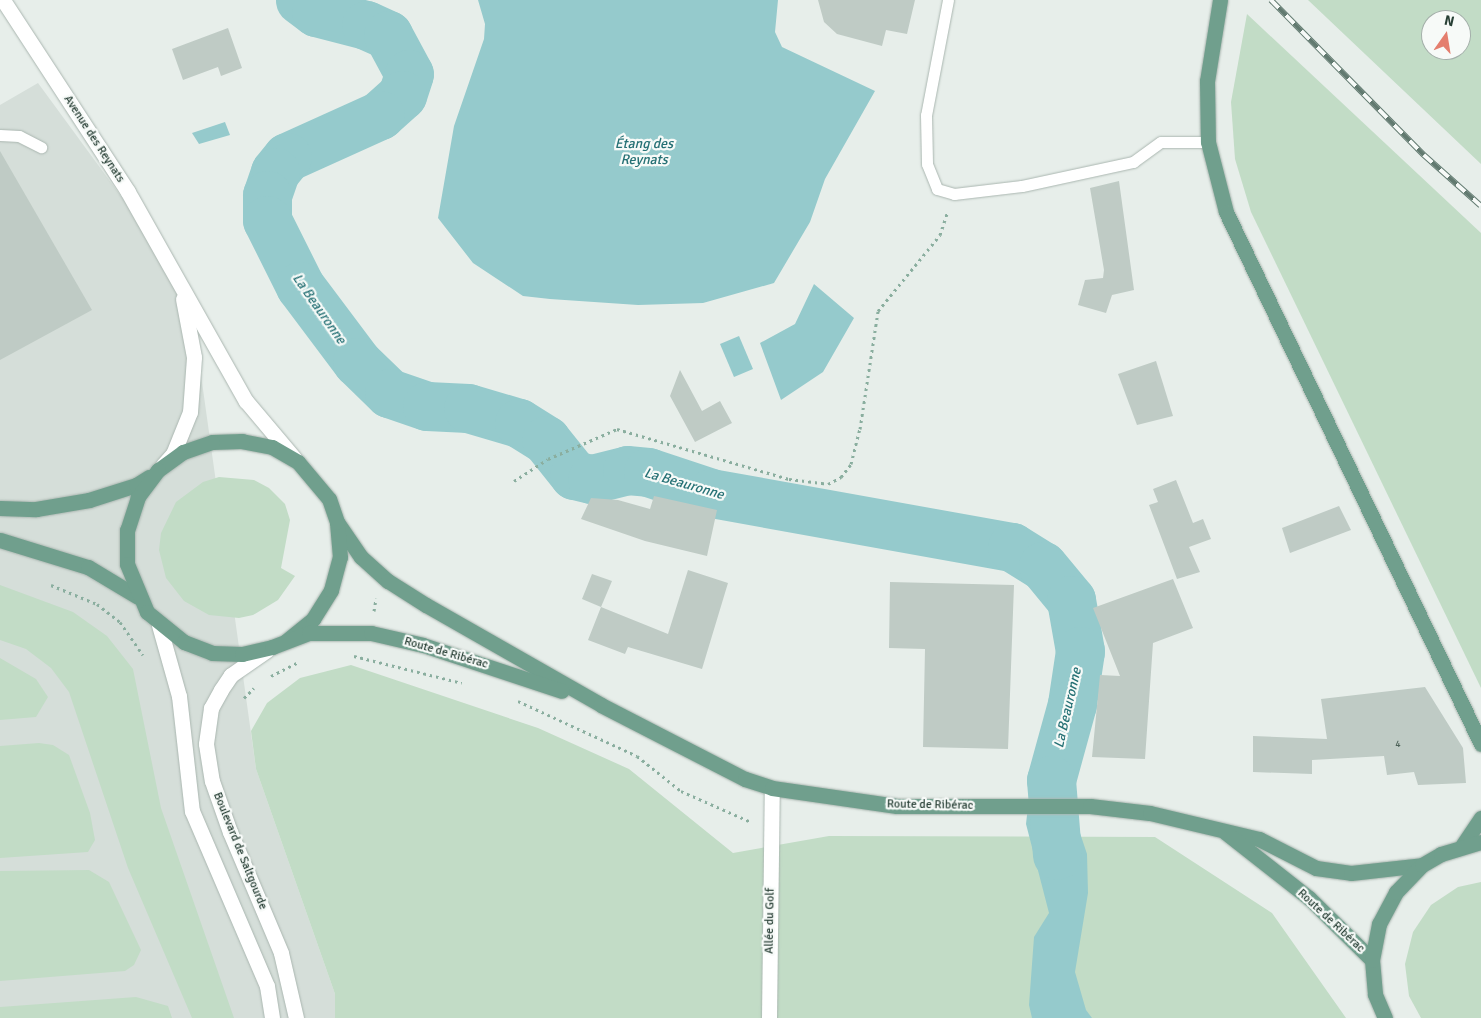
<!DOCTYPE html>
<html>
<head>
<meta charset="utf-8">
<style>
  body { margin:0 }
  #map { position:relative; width:1481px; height:1018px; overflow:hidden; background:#e7eeea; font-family:Signika,sans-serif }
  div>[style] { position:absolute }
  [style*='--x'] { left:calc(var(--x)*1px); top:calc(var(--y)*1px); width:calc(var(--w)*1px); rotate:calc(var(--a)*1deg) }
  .built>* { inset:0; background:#d5ded9 }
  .green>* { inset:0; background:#c2dcc6 }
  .water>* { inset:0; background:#95cacc }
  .river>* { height:49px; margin:-24.5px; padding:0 24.5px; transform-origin:24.5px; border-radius:24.5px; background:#95cacc }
  .building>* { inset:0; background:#bfcbc5 }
  .path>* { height:3px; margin-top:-1.5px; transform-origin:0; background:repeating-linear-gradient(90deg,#8aae9f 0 2.5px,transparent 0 6.5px) }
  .roads { filter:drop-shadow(0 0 1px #aab6b0) drop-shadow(0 0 1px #aab6b0) }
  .lane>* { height:11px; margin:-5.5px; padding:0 5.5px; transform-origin:5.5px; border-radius:5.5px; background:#fff }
  .street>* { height:15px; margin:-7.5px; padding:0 7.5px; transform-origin:7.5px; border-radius:7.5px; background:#fff }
  .secondary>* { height:15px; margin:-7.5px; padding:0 7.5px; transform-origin:7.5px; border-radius:7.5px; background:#fff }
  .primary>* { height:15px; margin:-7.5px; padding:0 7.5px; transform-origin:7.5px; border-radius:7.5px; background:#709f8d }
  .rail>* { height:5.5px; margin-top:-2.75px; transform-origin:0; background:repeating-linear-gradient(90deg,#f7faf8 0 11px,#627a70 0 22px); box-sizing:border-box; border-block:1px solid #627a70 }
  span { translate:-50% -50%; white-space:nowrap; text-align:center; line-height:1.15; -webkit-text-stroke:4.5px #f7faf8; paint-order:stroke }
  .number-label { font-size:10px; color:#4d6259 }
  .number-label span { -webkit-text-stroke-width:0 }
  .street-label { font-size:12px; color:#273f35 }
  .water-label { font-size:14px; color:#267175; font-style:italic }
  .north { position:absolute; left:1421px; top:10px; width:50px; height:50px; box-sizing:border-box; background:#f7faf8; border:1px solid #a4afaa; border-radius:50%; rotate:13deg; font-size:14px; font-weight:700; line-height:20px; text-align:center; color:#273f35 }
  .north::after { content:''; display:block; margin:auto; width:18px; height:22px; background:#e47e6e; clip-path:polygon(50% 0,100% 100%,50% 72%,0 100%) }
</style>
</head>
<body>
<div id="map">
  <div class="built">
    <div style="clip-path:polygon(38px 83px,189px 289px,256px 769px,335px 994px,335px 1018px,0 1018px,0 105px)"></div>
  </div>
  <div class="green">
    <div style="clip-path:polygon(evenodd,1308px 0,1481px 0,1481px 164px,1308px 0,1431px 20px,1461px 20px,1461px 50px,1431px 50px,1431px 20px)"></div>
    <div style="clip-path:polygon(1247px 14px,1481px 233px,1481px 688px,1251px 212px,1235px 159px,1231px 102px)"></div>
    <div style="clip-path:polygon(219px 477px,254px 480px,269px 488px,285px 504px,290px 520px,281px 568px,295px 576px,278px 600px,253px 615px,239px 618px,209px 615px,184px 601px,166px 578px,159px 550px,161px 533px,176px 502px,203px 482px)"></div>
    <div style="clip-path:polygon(0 585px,73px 612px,107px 636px,133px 669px,161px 808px,234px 1018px,192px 1018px,128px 868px,69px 692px,51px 668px,26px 649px,0 640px)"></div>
    <div style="clip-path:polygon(0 658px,36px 679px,48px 697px,36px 717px,0 720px)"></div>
    <div style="clip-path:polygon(351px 665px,538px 728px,629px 769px,733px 853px,829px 836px,1155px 837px,1272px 913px,1346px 1018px,335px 1018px,335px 994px,256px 769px,251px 731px,267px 703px,300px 678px)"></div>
    <div style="clip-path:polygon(39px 743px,53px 745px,69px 755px,90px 813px,95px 840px,88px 852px,0 858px,0 746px)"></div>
    <div style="clip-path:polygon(89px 870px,109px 882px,141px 950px,134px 965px,125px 971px,0 981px,0 871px)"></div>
    <div style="clip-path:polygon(1481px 882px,1481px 1018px,1421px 1018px,1409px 996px,1405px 964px,1413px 932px,1431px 905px,1458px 887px)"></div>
    <div style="clip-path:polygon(136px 997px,168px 1006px,172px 1018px,0 1018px,0 1007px)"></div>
  </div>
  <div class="water">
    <div style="clip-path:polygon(478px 0,778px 0,775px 32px,782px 47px,875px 91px,825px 179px,810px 222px,774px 283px,703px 303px,638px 305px,550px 299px,523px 296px,473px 263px,438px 218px,454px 126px,484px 39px,485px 24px)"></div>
    <div style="clip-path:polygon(225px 122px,230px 135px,199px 144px,192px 133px)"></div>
    <div style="clip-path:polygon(814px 284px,854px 318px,823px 372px,781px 400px,760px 343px,795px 324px)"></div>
    <div style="clip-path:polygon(739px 336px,753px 369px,734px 377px,720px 344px)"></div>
    <div style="clip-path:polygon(1030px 788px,1064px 790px,1070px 818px,1078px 827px,1087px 854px,1088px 893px,1075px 972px,1086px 1010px,1092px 1018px,1032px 1018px,1029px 1005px,1034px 937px,1049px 913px,1026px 824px)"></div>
  </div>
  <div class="river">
    <div style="--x:300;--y:0;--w:20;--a:37"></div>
    <div style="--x:316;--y:12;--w:52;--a:14.6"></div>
    <div style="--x:366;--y:25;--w:24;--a:24"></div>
    <div style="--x:388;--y:35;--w:44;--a:61.7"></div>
    <div style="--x:409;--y:74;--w:22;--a:108"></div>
    <div style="--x:402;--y:95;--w:30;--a:138"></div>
    <div style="--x:380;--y:115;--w:102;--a:155.7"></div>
    <div style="--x:287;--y:157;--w:19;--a:129"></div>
    <div style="--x:275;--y:172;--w:24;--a:109"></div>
    <div style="--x:267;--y:195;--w:25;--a:90"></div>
    <div style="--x:267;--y:220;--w:74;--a:63.4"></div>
    <div style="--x:300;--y:286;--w:95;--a:53.1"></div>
    <div style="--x:357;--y:362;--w:45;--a:44.1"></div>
    <div style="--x:389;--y:393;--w:40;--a:18.9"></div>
    <div style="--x:427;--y:406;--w:41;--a:2.8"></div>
    <div style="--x:468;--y:408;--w:53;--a:16.4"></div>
    <div style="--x:519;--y:423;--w:32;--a:32"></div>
    <div style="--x:546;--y:440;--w:45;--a:51.3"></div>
    <div style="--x:574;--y:475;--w:18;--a:13"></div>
    <div style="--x:592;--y:479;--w:36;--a:-14"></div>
    <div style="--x:627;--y:470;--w:21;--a:5"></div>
    <div style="--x:648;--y:472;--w:66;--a:18.4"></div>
    <div style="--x:711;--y:493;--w:306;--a:10.2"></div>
    <div style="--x:1012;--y:547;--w:36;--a:32"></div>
    <div style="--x:1043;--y:566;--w:44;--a:50.5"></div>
    <div style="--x:1071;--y:600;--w:52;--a:80"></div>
    <div style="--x:1080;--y:651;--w:54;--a:98.6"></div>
    <div style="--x:1072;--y:704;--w:79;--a:105.4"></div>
    <div style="--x:1051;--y:780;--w:75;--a:85.4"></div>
  </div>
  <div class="building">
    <div style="clip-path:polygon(818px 0,915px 0,907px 34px,886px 30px,882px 46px,837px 34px,824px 22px)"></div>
    <div style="clip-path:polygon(228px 28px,242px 68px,221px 76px,218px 67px,183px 80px,172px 49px)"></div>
    <div style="clip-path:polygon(0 151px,92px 310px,0 360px)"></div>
    <div style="clip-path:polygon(1119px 181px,1134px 290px,1112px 295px,1106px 313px,1078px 305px,1085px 280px,1103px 278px,1104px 270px,1090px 188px)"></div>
    <div style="clip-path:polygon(1156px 361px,1173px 416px,1137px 425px,1118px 374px)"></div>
    <div style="clip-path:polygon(680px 370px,702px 411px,720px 401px,732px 423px,695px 442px,670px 396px)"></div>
    <div style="clip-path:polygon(1176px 480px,1193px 523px,1203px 519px,1211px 539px,1189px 547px,1200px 572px,1177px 579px,1149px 505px,1158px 502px,1153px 489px)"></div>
    <div style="clip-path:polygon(654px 496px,717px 510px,707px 556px,645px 541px,581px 519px,591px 498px,618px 500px,650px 509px)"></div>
    <div style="clip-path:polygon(1339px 506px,1351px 530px,1290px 553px,1282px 528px)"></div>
    <div style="clip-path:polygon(688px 570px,728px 583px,702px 669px,628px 647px,625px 654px,588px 640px,601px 607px,668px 634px)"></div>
    <div style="clip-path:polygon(592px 574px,612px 581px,601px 607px,582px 599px)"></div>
    <div style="clip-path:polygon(1173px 579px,1193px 628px,1153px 643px,1145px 759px,1092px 757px,1100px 675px,1120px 676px,1093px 608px)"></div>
    <div style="clip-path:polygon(890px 582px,1014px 585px,1008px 749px,923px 747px,925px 649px,889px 648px)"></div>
    <div style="clip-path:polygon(1425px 687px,1463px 748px,1466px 783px,1418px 785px,1414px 772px,1387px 775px,1384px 756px,1312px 760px,1312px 774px,1253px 772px,1253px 736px,1327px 739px,1321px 699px)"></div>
  </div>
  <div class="path">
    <div style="--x:514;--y:481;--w:40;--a:-32.9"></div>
    <div style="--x:548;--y:459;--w:75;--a:-23.5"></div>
    <div style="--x:617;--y:429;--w:179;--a:16.2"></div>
    <div style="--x:789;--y:479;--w:39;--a:7"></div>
    <div style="--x:828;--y:484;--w:15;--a:-28"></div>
    <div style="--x:841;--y:477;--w:16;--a:-52"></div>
    <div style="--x:851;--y:464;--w:36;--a:-76"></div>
    <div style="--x:860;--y:429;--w:119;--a:-81.3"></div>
    <div style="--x:878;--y:311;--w:98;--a:-50.8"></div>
    <div style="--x:940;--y:235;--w:25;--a:-72"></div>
    <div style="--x:51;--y:585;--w:50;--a:22.4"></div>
    <div style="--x:97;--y:604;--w:29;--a:38"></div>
    <div style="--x:120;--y:622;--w:40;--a:55.1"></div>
    <div style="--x:374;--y:611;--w:13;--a:-81"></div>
    <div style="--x:354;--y:656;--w:111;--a:14"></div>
    <div style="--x:271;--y:676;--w:29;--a:-27"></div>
    <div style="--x:244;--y:698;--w:14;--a:-45"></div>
    <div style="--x:518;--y:701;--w:131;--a:24.8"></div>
    <div style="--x:637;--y:756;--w:56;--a:38.5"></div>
    <div style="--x:681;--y:791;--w:77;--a:23.9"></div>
  </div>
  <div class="roads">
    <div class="lane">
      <div style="--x:948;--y:0;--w:117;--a:100.8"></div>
      <div style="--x:926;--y:115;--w:49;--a:88.8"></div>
      <div style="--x:927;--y:164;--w:27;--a:68"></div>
      <div style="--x:937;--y:189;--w:18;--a:16"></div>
      <div style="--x:954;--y:194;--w:68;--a:-6.7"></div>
      <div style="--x:1022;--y:186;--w:114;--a:-12.2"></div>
      <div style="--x:1133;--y:162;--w:34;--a:-36"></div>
      <div style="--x:1161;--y:142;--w:47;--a:0"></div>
      <div style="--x:0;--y:135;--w:19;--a:3"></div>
      <div style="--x:19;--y:136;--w:25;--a:27"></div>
    </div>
    <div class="street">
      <div style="--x:159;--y:625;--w:74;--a:74.3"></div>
      <div style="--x:179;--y:696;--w:116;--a:83.6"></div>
      <div style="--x:192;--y:811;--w:190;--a:66.8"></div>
      <div style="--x:267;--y:986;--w:32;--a:81"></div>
      <div style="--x:267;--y:650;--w:44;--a:145.2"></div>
      <div style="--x:231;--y:675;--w:18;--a:124"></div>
      <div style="--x:221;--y:690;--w:21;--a:119"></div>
      <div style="--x:211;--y:708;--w:36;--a:98"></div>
      <div style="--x:206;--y:744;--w:37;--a:81"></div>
      <div style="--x:212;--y:781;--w:54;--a:70.6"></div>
      <div style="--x:230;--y:832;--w:131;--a:67.1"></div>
      <div style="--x:281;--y:953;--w:67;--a:77"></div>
      <div style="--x:769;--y:1018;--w:230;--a:-89.3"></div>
    </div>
    <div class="secondary">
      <div style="--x:3;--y:0;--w:229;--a:56.9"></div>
      <div style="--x:128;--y:192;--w:240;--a:60.6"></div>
      <div style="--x:246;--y:401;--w:75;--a:49.9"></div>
      <div style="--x:163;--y:465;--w:15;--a:-48"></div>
      <div style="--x:173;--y:454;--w:45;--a:-68"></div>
      <div style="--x:190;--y:412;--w:55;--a:-85.8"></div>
      <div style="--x:194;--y:357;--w:59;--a:-100.7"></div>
    </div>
    <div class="primary">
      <div style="--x:1220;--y:0;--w:82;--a:99.1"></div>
      <div style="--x:1207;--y:81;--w:61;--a:89.1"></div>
      <div style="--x:1208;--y:142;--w:72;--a:75.6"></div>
      <div style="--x:1226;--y:212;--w:590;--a:64.39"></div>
      <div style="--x:0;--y:508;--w:36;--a:2"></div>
      <div style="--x:36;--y:509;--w:54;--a:-9.6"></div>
      <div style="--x:89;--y:500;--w:49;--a:-17.7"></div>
      <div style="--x:136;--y:485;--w:15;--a:-32"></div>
      <div style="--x:337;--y:522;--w:42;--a:55.6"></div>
      <div style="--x:361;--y:557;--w:36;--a:42"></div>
      <div style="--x:388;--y:581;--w:45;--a:32.3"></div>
      <div style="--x:426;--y:605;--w:202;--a:29.7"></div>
      <div style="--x:601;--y:705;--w:162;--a:27.2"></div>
      <div style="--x:745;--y:779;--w:28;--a:18"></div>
      <div style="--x:772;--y:788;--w:126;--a:8.2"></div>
      <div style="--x:897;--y:806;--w:193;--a:0"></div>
      <div style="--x:1090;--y:806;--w:60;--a:6.7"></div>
      <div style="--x:1150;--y:813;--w:112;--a:13.4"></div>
      <div style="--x:1259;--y:839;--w:64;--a:27"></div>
      <div style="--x:1316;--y:868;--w:35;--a:8"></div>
      <div style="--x:1351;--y:873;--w:71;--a:-6.4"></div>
      <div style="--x:0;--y:540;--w:92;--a:17.1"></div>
      <div style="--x:88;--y:567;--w:58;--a:31"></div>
      <div style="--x:286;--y:641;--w:35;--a:-39"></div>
      <div style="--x:313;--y:619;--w:34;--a:-58"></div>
      <div style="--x:331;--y:590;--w:34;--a:-75"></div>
      <div style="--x:340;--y:557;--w:35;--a:-95"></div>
      <div style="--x:337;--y:522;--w:24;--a:-109"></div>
      <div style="--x:329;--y:499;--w:48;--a:-130"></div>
      <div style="--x:298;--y:462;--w:30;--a:-150"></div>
      <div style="--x:272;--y:447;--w:31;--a:-169"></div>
      <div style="--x:242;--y:441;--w:30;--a:178"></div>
      <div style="--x:212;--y:442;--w:31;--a:161"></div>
      <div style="--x:183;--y:452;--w:31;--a:144"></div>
      <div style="--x:158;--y:470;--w:34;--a:127"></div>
      <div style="--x:138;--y:497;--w:35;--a:108"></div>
      <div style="--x:127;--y:530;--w:34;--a:90"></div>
      <div style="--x:127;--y:564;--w:52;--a:67.4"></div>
      <div style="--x:147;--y:612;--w:48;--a:39"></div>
      <div style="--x:184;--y:642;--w:30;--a:21"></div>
      <div style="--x:212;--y:653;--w:30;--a:2"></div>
      <div style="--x:242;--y:654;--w:31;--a:-13"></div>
      <div style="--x:272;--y:647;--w:40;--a:-21"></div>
      <div style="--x:309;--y:633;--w:62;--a:0"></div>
      <div style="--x:371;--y:633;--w:53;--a:13"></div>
      <div style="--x:423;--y:645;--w:146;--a:18.3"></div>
      <div style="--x:1225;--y:832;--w:107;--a:38.2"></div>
      <div style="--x:1309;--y:898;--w:88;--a:44.5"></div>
      <div style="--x:1462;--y:846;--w:34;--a:-56"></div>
      <div style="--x:1385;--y:1018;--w:26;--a:-113"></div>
      <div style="--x:1375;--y:994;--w:34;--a:-95"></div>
      <div style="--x:1372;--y:960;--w:37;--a:-79"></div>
      <div style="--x:1379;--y:924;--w:36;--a:-62"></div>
      <div style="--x:1396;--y:892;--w:37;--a:-46"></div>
      <div style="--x:1422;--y:865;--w:22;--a:-30"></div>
      <div style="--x:1441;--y:854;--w:42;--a:-16.7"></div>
    </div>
  </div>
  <div class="rail">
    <div style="--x:1271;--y:0;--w:218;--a:45.4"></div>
    <div style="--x:1424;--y:155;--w:76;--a:41.8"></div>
  </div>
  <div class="number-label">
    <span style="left:1398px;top:745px">4</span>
  </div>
  <div class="street-label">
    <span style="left:94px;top:139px;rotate:57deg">Avenue des Reynats</span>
    <span style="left:446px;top:653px;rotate:16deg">Route de Ribérac</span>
    <span style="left:930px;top:805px;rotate:1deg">Route de Ribérac</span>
    <span style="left:240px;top:851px;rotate:68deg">Boulevard de Saltgourde</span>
    <span style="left:770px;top:921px;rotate:-89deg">Allée du Golf</span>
    <span style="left:1331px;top:921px;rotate:43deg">Route de Ribérac</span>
  </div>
  <div class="water-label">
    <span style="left:644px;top:152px">Étang des<br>Reynats</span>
    <span style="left:319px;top:309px;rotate:55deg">La Beauronne</span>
    <span style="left:684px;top:484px;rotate:16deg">La Beauronne</span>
    <span style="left:1068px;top:708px;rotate:-77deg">La Beauronne</span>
  </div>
  <div class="north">N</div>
</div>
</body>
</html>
